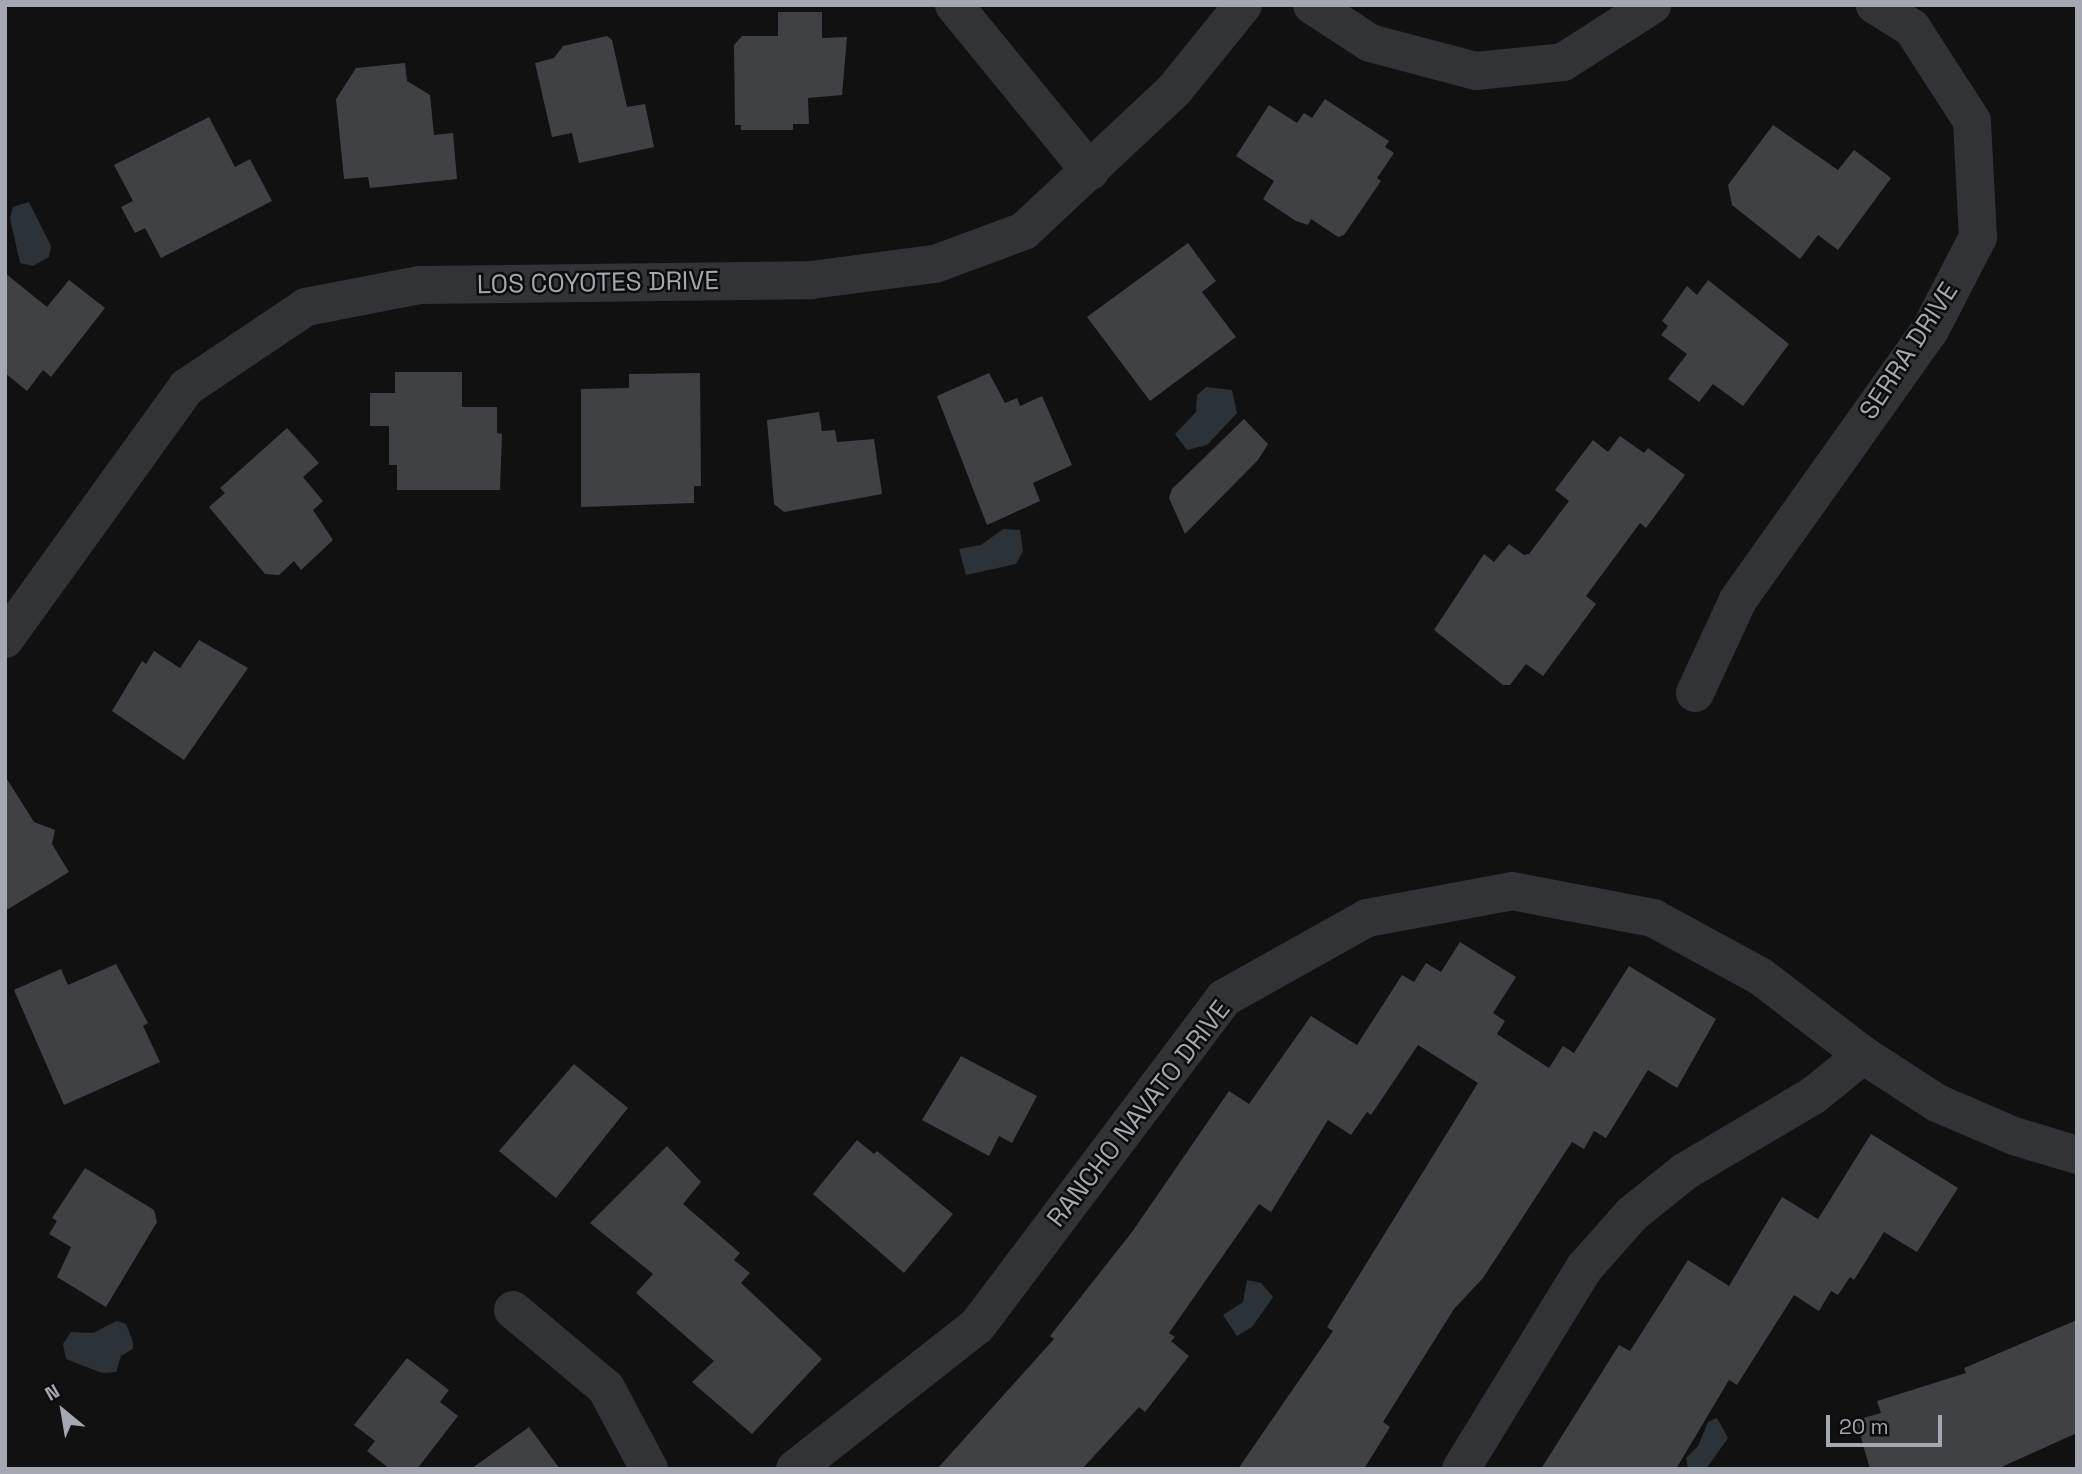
<!DOCTYPE html>
<html>
<head>
<meta charset="utf-8">
<style>
  body { margin:0 }
  #map { position:relative; width:2082px; height:1474px; overflow:hidden; background:#111112; font-family:"Space Grotesk",sans-serif }
  div>[style] { position:absolute }
  [style*='--x'] { left:calc(var(--x)*1px); top:calc(var(--y)*1px); width:calc(var(--w)*1px); rotate:calc(var(--a)*1deg) }
  .water>* { inset:0; background:#2b3339 }
  .building>* { inset:0; background:#404145 }
  .minor>* { height:38px; margin:-19px; padding:0 19px; transform-origin:19px; border-radius:19px; background:#323336 }
  span { translate:-50% -50%; white-space:nowrap; text-align:center; line-height:1.15; -webkit-text-stroke:5px #0c0c0d; paint-order:stroke }
  .street-label { font-size:26px; color:#a3a8b1 }
  .frame { position:absolute; inset:0; border:7px solid #a3a8b1; pointer-events:none }
  .north { position:absolute; left:28px; top:1376px; width:70px; height:70px; -webkit-text-stroke:5px #0c0c0d; paint-order:stroke; rotate:330deg; font-size:19px; font-weight:700; line-height:28px; text-align:center; color:#a3a8b1 }
  .north::after { content:''; display:block; margin:auto; width:24px; height:32px; background:#a3a8b1; clip-path:polygon(50% 0,100% 100%,50% 72%,0 100%) }
  .scale { position:absolute; left:1826px; top:1415px; width:116px; height:32px; box-sizing:border-box; border:4px solid #a3a8b1; border-top:0; padding-left:9px; font-size:21px; line-height:24px; white-space:nowrap; color:#a3a8b1; -webkit-text-stroke:5px #0c0c0d; paint-order:stroke }
</style>
</head>
<body>
<div id="map">
  <div class="water">
    <div style="clip-path:polygon(29px 202px,51px 246px,49px 257px,33px 266px,20px 263px,10px 218px,13px 207px)"></div>
    <div style="clip-path:polygon(1206px 387px,1232px 390px,1237px 413px,1207px 445px,1187px 450px,1175px 434px,1196px 412px,1197px 395px)"></div>
    <div style="clip-path:polygon(1003px 529px,1020px 530px,1023px 551px,1016px 564px,966px 575px,959px 549px,981px 545px)"></div>
    <div style="clip-path:polygon(1247px 1280px,1261px 1283px,1273px 1297px,1252px 1327px,1237px 1336px,1223px 1315px,1243px 1302px)"></div>
    <div style="clip-path:polygon(117px 1321px,126px 1324px,133px 1342px,133px 1349px,121px 1356px,116px 1372px,102px 1373px,66px 1359px,63px 1344px,71px 1332px,93px 1333px)"></div>
    <div style="clip-path:polygon(1717px 1418px,1728px 1438px,1706px 1469px,1688px 1469px,1686px 1458px,1698px 1446px,1708px 1422px)"></div>
  </div>
  <div class="building">
    <div style="clip-path:polygon(778px 12px,822px 12px,822px 38px,847px 37px,842px 95px,808px 98px,809px 124px,793px 124px,793px 130px,741px 130px,741px 125px,735px 125px,734px 45px,742px 36px,778px 36px)"></div>
    <div style="clip-path:polygon(607px 36px,612px 40px,627px 107px,645px 104px,654px 147px,579px 163px,572px 133px,552px 137px,535px 63px,554px 58px,563px 46px)"></div>
    <div style="clip-path:polygon(405px 63px,407px 81px,430px 95px,434px 135px,453px 133px,457px 179px,370px 188px,368px 177px,344px 179px,336px 99px,356px 68px)"></div>
    <div style="clip-path:polygon(1325px 99px,1389px 141px,1385px 147px,1394px 153px,1377px 178px,1381px 181px,1344px 235px,1338px 237px,1311px 219px,1308px 225px,1296px 221px,1263px 199px,1274px 181px,1236px 156px,1269px 105px,1297px 123px,1304px 113px,1312px 118px)"></div>
    <div style="clip-path:polygon(209px 117px,235px 167px,250px 159px,272px 201px,161px 258px,145px 228px,135px 233px,121px 207px,133px 201px,114px 165px)"></div>
    <div style="clip-path:polygon(1773px 125px,1838px 170px,1854px 150px,1891px 178px,1838px 250px,1818px 235px,1800px 259px,1732px 205px,1728px 185px)"></div>
    <div style="clip-path:polygon(1188px 243px,1216px 281px,1202px 292px,1236px 337px,1150px 401px,1087px 317px)"></div>
    <div style="clip-path:polygon(5px 273px,47px 307px,69px 280px,105px 308px,51px 377px,43px 370px,27px 391px,5px 373px)"></div>
    <div style="clip-path:polygon(1708px 280px,1789px 344px,1743px 406px,1713px 384px,1699px 402px,1668px 379px,1687px 354px,1661px 335px,1668px 326px,1662px 321px,1687px 286px,1697px 295px)"></div>
    <div style="clip-path:polygon(395px 372px,462px 372px,462px 407px,497px 407px,497px 433px,502px 434px,500px 490px,397px 490px,397px 465px,389px 465px,389px 426px,370px 426px,370px 393px,395px 393px)"></div>
    <div style="clip-path:polygon(700px 373px,701px 486px,694px 486px,694px 503px,581px 507px,581px 389px,629px 388px,629px 374px)"></div>
    <div style="clip-path:polygon(989px 373px,1005px 403px,1017px 398px,1020px 406px,1042px 396px,1072px 465px,1033px 483px,1040px 501px,987px 525px,937px 396px)"></div>
    <div style="clip-path:polygon(819px 412px,822px 431px,835px 430px,837px 442px,874px 439px,882px 494px,784px 512px,774px 504px,767px 420px)"></div>
    <div style="clip-path:polygon(1244px 419px,1268px 444px,1258px 460px,1185px 534px,1169px 498px,1172px 489px)"></div>
    <div style="clip-path:polygon(287px 428px,319px 463px,303px 477px,323px 501px,313px 510px,333px 540px,301px 570px,294px 561px,279px 575px,265px 574px,209px 507px,225px 493px,220px 488px)"></div>
    <div style="clip-path:polygon(1620px 436px,1644px 453px,1648px 448px,1685px 475px,1646px 528px,1640px 523px,1586px 596px,1596px 604px,1543px 676px,1526px 664px,1510px 685px,1503px 685px,1434px 630px,1484px 554px,1494px 562px,1509px 544px,1524px 555px,1529px 554px,1569px 501px,1555px 490px,1593px 440px,1608px 452px)"></div>
    <div style="clip-path:polygon(199px 640px,248px 668px,184px 760px,112px 711px,142px 661px,146px 664px,154px 651px,180px 668px)"></div>
    <div style="clip-path:polygon(5px 776px,34px 822px,55px 830px,52px 844px,69px 872px,5px 911px)"></div>
    <div style="clip-path:polygon(1460px 942px,1516px 977px,1493px 1013px,1505px 1021px,1497px 1034px,1549px 1068px,1563px 1046px,1574px 1053px,1629px 966px,1716px 1019px,1677px 1088px,1648px 1070px,1606px 1138px,1594px 1131px,1584px 1149px,1572px 1142px,1483px 1278px,1454px 1309px,1383px 1422px,1390px 1427px,1364px 1469px,1238px 1469px,1333px 1331px,1327px 1327px,1478px 1083px,1418px 1045px,1371px 1115px,1367px 1112px,1351px 1135px,1328px 1120px,1271px 1212px,1259px 1204px,1169px 1333px,1175px 1337px,1171px 1341px,1189px 1356px,1145px 1412px,1139px 1407px,1082px 1469px,937px 1469px,1054px 1339px,1050px 1336px,1132px 1232px,1229px 1091px,1249px 1104px,1311px 1016px,1357px 1045px,1402px 975px,1414px 982px,1426px 963px,1441px 972px)"></div>
    <div style="clip-path:polygon(116px 964px,148px 1023px,143px 1026px,160px 1062px,64px 1105px,14px 990px,61px 969px,68px 985px)"></div>
    <div style="clip-path:polygon(961px 1056px,1037px 1096px,1012px 1143px,999px 1136px,989px 1156px,922px 1120px)"></div>
    <div style="clip-path:polygon(574px 1064px,628px 1108px,556px 1198px,499px 1151px)"></div>
    <div style="clip-path:polygon(1871px 1134px,1958px 1188px,1917px 1252px,1884px 1232px,1854px 1280px,1850px 1277px,1838px 1295px,1831px 1291px,1819px 1311px,1794px 1295px,1737px 1385px,1729px 1380px,1676px 1469px,1541px 1469px,1619px 1345px,1630px 1351px,1688px 1260px,1729px 1286px,1782px 1197px,1818px 1219px)"></div>
    <div style="clip-path:polygon(857px 1140px,874px 1154px,877px 1151px,953px 1214px,904px 1273px,813px 1194px)"></div>
    <div style="clip-path:polygon(667px 1146px,701px 1182px,683px 1204px,740px 1253px,734px 1260px,750px 1273px,741px 1283px,822px 1359px,752px 1434px,692px 1382px,714px 1361px,636px 1293px,653px 1274px,590px 1223px)"></div>
    <div style="clip-path:polygon(85px 1168px,154px 1210px,157px 1222px,106px 1307px,57px 1277px,71px 1247px,49px 1234px,57px 1221px,52px 1218px)"></div>
    <div style="clip-path:polygon(2077px 1320px,2077px 1433px,1997px 1469px,1870px 1469px,1856px 1420px,1881px 1413px,1877px 1401px,1966px 1373px,1964px 1368px)"></div>
    <div style="clip-path:polygon(407px 1358px,449px 1390px,440px 1402px,458px 1416px,417px 1469px,390px 1469px,367px 1451px,375px 1441px,354px 1425px)"></div>
    <div style="clip-path:polygon(529px 1427px,560px 1469px,471px 1469px)"></div>
  </div>
  <div class="minor">
    <div style="--x:954;--y:5;--w:215;--a:50.7"></div>
    <div style="--x:1312;--y:5;--w:69;--a:33.2"></div>
    <div style="--x:1370;--y:43;--w:110;--a:14.8"></div>
    <div style="--x:1476;--y:71;--w:87;--a:-5.9"></div>
    <div style="--x:1563;--y:62;--w:106;--a:-32.6"></div>
    <div style="--x:5;--y:639;--w:311;--a:-54.2"></div>
    <div style="--x:187;--y:387;--w:143;--a:-33.9"></div>
    <div style="--x:306;--y:307;--w:115;--a:-11"></div>
    <div style="--x:419;--y:285;--w:392;--a:-0.7"></div>
    <div style="--x:811;--y:280;--w:125;--a:-7.4"></div>
    <div style="--x:935;--y:264;--w:95;--a:-20.3"></div>
    <div style="--x:1024;--y:231;--w:207;--a:-43.2"></div>
    <div style="--x:1175;--y:89;--w:108;--a:-51"></div>
    <div style="--x:1695;--y:693;--w:102;--a:-65.2"></div>
    <div style="--x:1738;--y:600;--w:331;--a:-54.6"></div>
    <div style="--x:1930;--y:330;--w:105;--a:-62.7"></div>
    <div style="--x:1978;--y:237;--w:116;--a:-93"></div>
    <div style="--x:1972;--y:121;--w:111;--a:-122.8"></div>
    <div style="--x:1912;--y:28;--w:44;--a:-148.1"></div>
    <div style="--x:513;--y:1310;--w:121;--a:40"></div>
    <div style="--x:606;--y:1388;--w:92;--a:62"></div>
    <div style="--x:795;--y:1469;--w:231;--a:-38.2"></div>
    <div style="--x:977;--y:1326;--w:411;--a:-53"></div>
    <div style="--x:1224;--y:998;--w:164;--a:-29.2"></div>
    <div style="--x:1367;--y:918;--w:147;--a:-10.5"></div>
    <div style="--x:1512;--y:891;--w:144;--a:10.8"></div>
    <div style="--x:1653;--y:918;--w:122;--a:28.5"></div>
    <div style="--x:1760;--y:976;--w:130;--a:37.5"></div>
    <div style="--x:1863;--y:1055;--w:88;--a:33"></div>
    <div style="--x:1937;--y:1103;--w:84;--a:23.2"></div>
    <div style="--x:2014;--y:1136;--w:66;--a:16.8"></div>
    <div style="--x:1461;--y:1469;--w:237;--a:-58.5"></div>
    <div style="--x:1585;--y:1267;--w:71;--a:-48.4"></div>
    <div style="--x:1632;--y:1214;--w:67;--a:-38.9"></div>
    <div style="--x:1684;--y:1172;--w:151;--a:-30.6"></div>
    <div style="--x:1814;--y:1095;--w:63;--a:-39.2"></div>
  </div>
  <div class="street-label">
    <span style="left:598px;top:283px;rotate:-1deg">LOS COYOTES DRIVE</span>
    <span style="left:1909px;top:351px;rotate:-57deg">SERRA DRIVE</span>
    <span style="left:1139px;top:1114px;rotate:-52deg">RANCHO NAVATO DRIVE</span>
  </div>
  <div class="frame"></div>
  <div class="north">N</div>
  <div class="scale">20 m</div>
</div>
</body>
</html>
